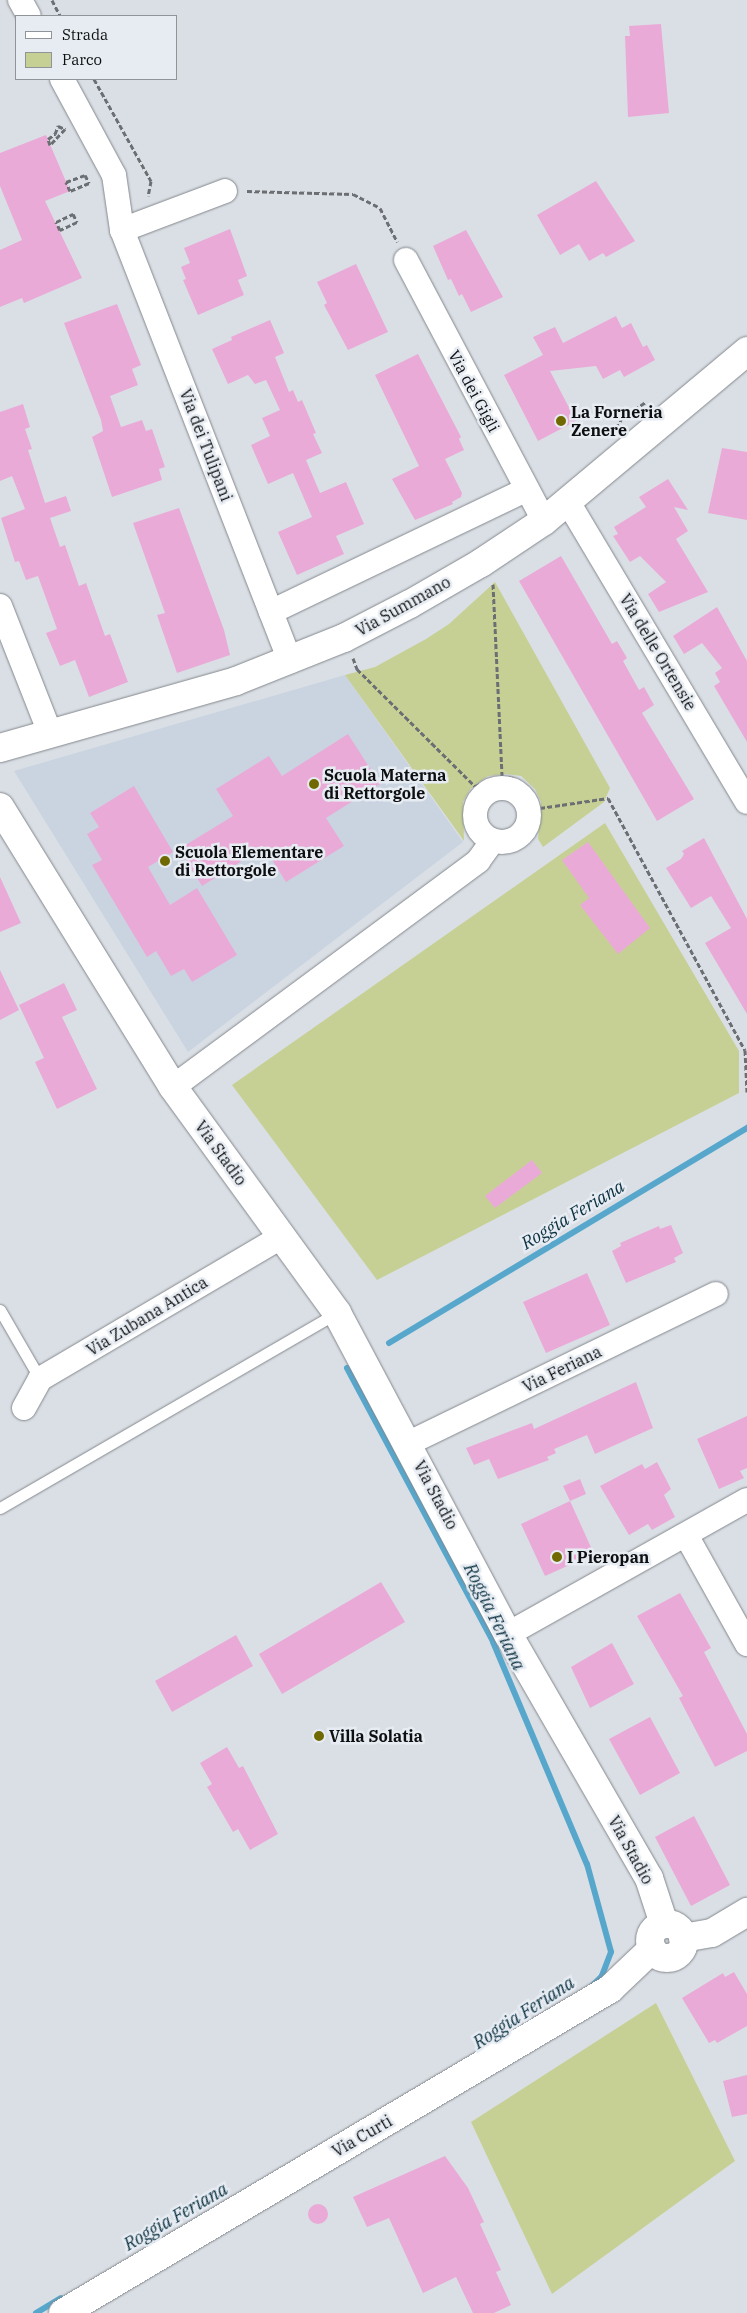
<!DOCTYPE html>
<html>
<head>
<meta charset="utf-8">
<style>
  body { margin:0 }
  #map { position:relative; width:747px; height:2313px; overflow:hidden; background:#dadfe5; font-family:"IBM Plex Serif",serif }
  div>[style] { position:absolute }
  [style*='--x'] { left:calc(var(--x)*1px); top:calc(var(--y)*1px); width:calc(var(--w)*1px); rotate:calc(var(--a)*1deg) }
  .built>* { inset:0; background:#c9d4e0 }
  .green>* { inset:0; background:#c6d095 }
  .stream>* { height:6px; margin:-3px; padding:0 3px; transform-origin:3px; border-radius:3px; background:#57a7cc }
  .building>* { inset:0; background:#eaaad7 }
  .round { border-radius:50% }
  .path>* { height:3px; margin-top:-1.5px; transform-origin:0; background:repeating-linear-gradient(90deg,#6b6e72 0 5px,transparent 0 7.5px) }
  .roads { filter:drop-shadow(0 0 1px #83888d) drop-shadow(0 0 1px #83888d) }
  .lane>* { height:11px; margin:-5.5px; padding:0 5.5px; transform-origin:5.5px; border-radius:5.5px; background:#fff }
  .street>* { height:24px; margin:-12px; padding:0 12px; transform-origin:12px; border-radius:12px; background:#fff }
  .street>.ring { margin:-12px; padding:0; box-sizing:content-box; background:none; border:24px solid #fff; border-radius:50% }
  .secondary>* { height:28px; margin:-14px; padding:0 14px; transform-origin:14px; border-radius:14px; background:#fff }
  .secondary>.ring { margin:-14px; padding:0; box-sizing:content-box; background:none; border:28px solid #fff; border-radius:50% }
  .dots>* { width:14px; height:14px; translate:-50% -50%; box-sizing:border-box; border:2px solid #e7ecf3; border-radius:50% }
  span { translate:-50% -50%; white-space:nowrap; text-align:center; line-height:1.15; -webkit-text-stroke:5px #e7ecf3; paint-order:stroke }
  .street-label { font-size:16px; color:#0d0f11 }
  .poi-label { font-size:16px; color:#0d0f11; font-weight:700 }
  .left { translate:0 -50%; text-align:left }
  .water-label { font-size:18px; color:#0b3140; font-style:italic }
  .legend { position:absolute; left:15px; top:15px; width:162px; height:65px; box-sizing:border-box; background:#e7ecf3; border:1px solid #909499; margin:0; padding:6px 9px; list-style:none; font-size:15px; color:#0d0f11 }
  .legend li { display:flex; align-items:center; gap:10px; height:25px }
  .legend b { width:25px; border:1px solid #909499 }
</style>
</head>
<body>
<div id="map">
  <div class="built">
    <div style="clip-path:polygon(345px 675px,463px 842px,188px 1052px,14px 771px)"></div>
  </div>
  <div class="green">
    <div style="clip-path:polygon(495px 582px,610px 788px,604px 802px,543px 847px,538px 839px,541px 802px,535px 789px,521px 776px,506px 774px,488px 776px,471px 788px,463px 802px,464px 841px,345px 675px,375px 667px,426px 639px,449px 624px)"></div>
    <div style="clip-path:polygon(605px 823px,739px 1051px,739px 1093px,377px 1280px,232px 1085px)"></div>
    <div style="clip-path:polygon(656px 2003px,735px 2161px,552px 2294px,471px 2122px)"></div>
  </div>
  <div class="stream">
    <div style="--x:389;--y:1343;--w:418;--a:-31"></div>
    <div style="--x:347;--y:1368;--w:310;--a:61.9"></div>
    <div style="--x:493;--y:1642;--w:241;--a:67.1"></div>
    <div style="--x:587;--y:1864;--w:91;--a:74.7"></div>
    <div style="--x:611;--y:1952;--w:26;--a:111"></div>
    <div style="--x:602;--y:1976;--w:13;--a:135"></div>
    <div style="--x:36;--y:2313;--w:29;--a:-31"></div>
  </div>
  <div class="building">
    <div style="clip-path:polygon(661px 24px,669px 113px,628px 117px,625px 36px,630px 36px,629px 26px)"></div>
    <div style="clip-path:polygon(46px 135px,70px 191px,45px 201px,82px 278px,24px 303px,22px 298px,0 307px,0 250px,22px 240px,0 186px,0 153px)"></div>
    <div style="clip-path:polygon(596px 181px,635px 241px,606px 257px,603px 253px,589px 261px,579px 244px,560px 255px,537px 215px)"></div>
    <div style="clip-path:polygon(230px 229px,247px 276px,238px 280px,244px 295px,198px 315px,183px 280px,186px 279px,181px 267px,190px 263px,184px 248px)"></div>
    <div style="clip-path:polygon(466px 230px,503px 297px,471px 312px,462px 294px,459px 296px,451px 279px,448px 280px,433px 246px)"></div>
    <div style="clip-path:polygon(356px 264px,388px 332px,348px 350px,324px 305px,327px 303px,317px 282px)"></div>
    <div style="clip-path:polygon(117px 304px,141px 365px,132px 369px,138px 385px,110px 396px,121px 427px,142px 420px,146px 431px,152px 429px,165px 467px,159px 469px,162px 480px,112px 497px,92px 437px,103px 431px,101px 420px,64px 323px)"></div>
    <div style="clip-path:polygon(616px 316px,622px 328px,631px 323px,643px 347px,647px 345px,655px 360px,624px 377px,620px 370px,603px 379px,596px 366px,550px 371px,576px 421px,538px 441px,504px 375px,543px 355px,533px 337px,555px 327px,563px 343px)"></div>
    <div style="clip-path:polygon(270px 320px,284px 353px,275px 357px,289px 392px,293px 390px,298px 402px,302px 400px,316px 433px,313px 434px,322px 453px,306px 460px,320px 493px,346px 482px,364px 524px,336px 536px,344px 554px,297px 575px,278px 532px,312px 517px,293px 473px,268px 484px,251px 445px,270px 436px,262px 418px,280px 410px,266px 380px,255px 384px,248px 375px,228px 384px,212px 349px,232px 340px,231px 337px)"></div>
    <div style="clip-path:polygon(418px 354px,461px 437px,459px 439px,464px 450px,445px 459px,462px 493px,461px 497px,452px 502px,453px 504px,415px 520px,392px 479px,419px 466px,375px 375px)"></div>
    <div style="clip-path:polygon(23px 404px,30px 427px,25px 429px,32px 449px,28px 450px,45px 503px,66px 496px,71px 511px,50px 518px,60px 547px,65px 545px,79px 586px,86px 583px,105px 636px,110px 634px,128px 682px,89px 697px,75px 660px,60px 666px,46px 633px,57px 629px,38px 576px,26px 580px,19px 561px,15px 562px,1px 518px,25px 509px,12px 476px,0 481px,0 412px)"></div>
    <div style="clip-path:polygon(722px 448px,747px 452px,747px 520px,708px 513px)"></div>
    <div style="clip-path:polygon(668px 479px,688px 510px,674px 507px,688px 531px,676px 539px,708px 592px,659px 612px,648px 594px,666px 582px,640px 556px,630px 562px,613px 536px,618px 534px,614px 527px,646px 507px,639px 497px)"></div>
    <div style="clip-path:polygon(179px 508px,224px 630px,230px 655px,177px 673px,157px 615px,165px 613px,133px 523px)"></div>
    <div style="clip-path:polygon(561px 556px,612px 644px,617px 641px,627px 658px,623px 661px,639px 690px,644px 687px,654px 705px,642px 713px,694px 799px,657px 821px,519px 581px)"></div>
    <div style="clip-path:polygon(717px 607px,747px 661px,747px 742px,714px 686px,720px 682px,715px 673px,722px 668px,702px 643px,684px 654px,673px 636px)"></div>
    <div style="clip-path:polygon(348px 734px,380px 784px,326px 818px,344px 846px,286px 882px,264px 847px,202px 886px,179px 849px,233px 816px,216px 789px,269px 756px,282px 776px)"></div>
    <div style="clip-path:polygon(134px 786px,173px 852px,148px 867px,170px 905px,197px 888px,237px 955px,192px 982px,184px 969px,171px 976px,156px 951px,147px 957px,92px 865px,102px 860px,87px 834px,99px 827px,90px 813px)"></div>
    <div style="clip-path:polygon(704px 838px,747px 919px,747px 1014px,705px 943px,731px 928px,711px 896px,691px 908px,666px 868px,681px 859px,684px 854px,682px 851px)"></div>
    <div style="clip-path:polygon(588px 842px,650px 928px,618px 954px,580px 905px,589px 898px,562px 860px)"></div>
    <div style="clip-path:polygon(0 877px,21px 923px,0 932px)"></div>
    <div style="clip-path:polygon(0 970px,19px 1010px,0 1020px)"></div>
    <div style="clip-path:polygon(64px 983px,77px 1010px,62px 1017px,97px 1089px,57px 1109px,35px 1062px,44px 1058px,19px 1005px)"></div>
    <div style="clip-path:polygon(532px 1160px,542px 1173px,495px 1208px,485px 1196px)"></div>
    <div style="clip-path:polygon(671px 1225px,683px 1253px,674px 1258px,676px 1262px,626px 1283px,612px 1251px,621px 1246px,620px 1243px,659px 1226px,660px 1229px)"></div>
    <div style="clip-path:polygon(587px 1273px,610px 1325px,546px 1353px,523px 1302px)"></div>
    <div style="clip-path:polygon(636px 1382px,653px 1428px,595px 1454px,587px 1435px,554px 1449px,556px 1453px,547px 1457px,549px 1460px,498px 1479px,489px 1459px,474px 1465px,466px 1448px,532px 1423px,534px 1429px)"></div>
    <div style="clip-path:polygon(747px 1416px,747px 1468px,740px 1471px,744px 1478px,719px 1489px,697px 1439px)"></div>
    <div style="clip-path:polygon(657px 1462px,671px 1489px,664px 1495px,675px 1517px,652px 1530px,648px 1524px,629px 1535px,600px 1486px,642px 1464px,645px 1469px)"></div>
    <div style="clip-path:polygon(580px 1479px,586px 1494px,570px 1501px,563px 1486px)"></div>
    <div style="clip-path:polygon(570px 1501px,594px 1554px,545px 1576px,521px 1524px)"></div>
    <div style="clip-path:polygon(381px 1582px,405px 1622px,282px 1694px,259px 1654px)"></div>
    <div style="clip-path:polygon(680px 1593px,711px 1648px,704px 1652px,747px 1734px,747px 1751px,715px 1767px,679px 1698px,683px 1696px,637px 1616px)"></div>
    <div style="clip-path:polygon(236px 1635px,253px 1666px,172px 1712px,155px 1681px)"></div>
    <div style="clip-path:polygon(612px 1643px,634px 1684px,590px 1708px,571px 1667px)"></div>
    <div style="clip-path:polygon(650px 1717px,680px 1773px,640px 1795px,609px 1739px)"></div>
    <div style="clip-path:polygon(227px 1747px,239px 1768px,243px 1766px,278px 1834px,250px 1850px,238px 1829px,233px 1832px,207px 1787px,212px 1784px,200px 1763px)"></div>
    <div style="clip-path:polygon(694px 1816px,730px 1885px,691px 1906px,655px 1837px)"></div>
    <div style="clip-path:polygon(734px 1972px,747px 1994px,747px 2026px,717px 2043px,715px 2040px,709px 2043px,682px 1998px,723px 1973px,725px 1977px)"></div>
    <div style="clip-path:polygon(747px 2075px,747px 2114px,732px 2117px,723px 2081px)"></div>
    <div style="clip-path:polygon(445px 2156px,468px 2188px,484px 2222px,480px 2224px,501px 2270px,496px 2272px,511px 2305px,494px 2313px,473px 2313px,456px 2277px,423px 2293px,389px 2218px,367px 2227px,353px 2197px)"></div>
    <div class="round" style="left:308px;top:2204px;width:20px;height:20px"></div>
  </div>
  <div class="path">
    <div style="--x:52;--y:0;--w:18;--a:63"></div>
    <div style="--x:94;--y:79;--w:117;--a:60.8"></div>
    <div style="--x:151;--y:181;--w:15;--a:101"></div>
    <div style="--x:58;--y:126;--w:8;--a:23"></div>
    <div style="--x:65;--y:129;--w:22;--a:133"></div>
    <div style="--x:50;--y:145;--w:6;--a:-108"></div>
    <div style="--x:48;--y:139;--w:9;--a:-36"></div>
    <div style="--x:55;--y:134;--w:9;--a:-69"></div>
    <div style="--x:85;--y:175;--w:9;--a:63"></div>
    <div style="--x:89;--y:183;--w:21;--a:157"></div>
    <div style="--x:70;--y:191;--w:10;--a:-114"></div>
    <div style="--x:66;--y:182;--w:20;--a:-20"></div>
    <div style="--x:247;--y:191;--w:106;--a:1.6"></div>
    <div style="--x:353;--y:194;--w:30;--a:27"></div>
    <div style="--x:380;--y:208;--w:38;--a:63"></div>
    <div style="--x:73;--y:214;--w:9;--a:63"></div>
    <div style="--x:77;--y:222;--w:19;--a:155"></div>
    <div style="--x:60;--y:230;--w:9;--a:-117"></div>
    <div style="--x:56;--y:222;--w:19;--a:-25"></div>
    <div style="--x:616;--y:428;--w:12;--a:-59"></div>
    <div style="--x:622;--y:418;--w:29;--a:-34"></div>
    <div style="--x:493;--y:584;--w:193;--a:87.3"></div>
    <div style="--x:353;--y:658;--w:12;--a:70"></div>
    <div style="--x:357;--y:669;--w:166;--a:44.8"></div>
    <div style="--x:475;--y:786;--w:20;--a:-24"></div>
    <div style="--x:493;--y:778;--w:18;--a:-3"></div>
    <div style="--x:511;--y:777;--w:23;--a:34"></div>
    <div style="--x:530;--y:790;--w:21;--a:61"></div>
    <div style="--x:540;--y:808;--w:69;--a:-8.4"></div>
    <div style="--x:608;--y:798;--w:287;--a:61.5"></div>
    <div style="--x:745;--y:1050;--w:42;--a:87.3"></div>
    <div style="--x:667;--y:1970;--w:14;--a:-21"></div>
  </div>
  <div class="roads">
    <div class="lane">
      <div style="--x:0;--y:1310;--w:80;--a:59.9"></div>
      <div style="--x:0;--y:1508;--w:389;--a:-30.1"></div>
    </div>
    <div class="street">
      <div style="--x:20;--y:0;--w:18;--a:61"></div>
      <div style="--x:62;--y:79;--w:109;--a:61.6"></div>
      <div style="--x:114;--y:175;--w:56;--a:81.7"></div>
      <div style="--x:122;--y:230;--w:463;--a:68.7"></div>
      <div style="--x:122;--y:230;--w:110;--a:-20.7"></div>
      <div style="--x:406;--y:260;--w:295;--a:62.1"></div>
      <div style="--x:568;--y:502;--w:349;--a:59.2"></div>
      <div style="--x:0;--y:606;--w:136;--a:68.5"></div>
      <div style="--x:271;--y:612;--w:283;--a:-25.6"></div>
      <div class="ring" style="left:475px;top:788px;width:30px;height:30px"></div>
      <div style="--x:173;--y:1087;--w:380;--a:-36.5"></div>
      <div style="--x:478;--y:861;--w:24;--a:-54"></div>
      <div style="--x:24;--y:1408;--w:33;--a:-61"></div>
      <div style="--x:40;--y:1379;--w:282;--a:-30.5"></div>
      <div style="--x:409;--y:1443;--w:341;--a:-25.9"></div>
      <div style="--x:686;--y:1535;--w:125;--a:60.8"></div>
      <div style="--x:508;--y:1634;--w:274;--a:-29.3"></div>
    </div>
    <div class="secondary">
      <div style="--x:0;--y:748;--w:245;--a:-15.8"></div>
      <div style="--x:236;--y:681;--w:116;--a:-21.7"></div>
      <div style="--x:344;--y:638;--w:74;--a:-27.3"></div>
      <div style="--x:410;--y:604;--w:82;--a:-30"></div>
      <div style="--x:481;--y:563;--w:76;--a:-33.7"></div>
      <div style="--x:544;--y:521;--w:265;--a:-39.9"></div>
      <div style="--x:0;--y:807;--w:329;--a:58.3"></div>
      <div style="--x:173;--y:1087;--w:279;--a:54"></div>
      <div style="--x:337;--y:1313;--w:364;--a:62"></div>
      <div style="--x:508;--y:1634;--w:282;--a:60"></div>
      <div style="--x:649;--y:1878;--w:48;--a:71.9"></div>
      <div class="ring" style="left:650px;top:1924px;width:6px;height:6px"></div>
      <div style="--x:683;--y:1938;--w:29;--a:-10"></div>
      <div style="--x:712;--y:1933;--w:41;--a:-31"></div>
      <div style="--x:63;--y:2313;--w:636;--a:-30.64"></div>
      <div style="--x:610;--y:1989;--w:58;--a:-43.6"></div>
    </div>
  </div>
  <div class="dots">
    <div style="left:561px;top:421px;background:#706901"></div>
    <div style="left:314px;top:784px;background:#706901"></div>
    <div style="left:165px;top:861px;background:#706901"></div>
    <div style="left:557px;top:1557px;background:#706901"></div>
    <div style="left:319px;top:1736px;background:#706901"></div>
  </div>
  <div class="street-label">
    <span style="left:474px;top:391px;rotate:62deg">Via dei Gigli</span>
    <span style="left:206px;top:445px;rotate:69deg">Via dei Tulipani</span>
    <span style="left:403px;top:606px;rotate:-29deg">Via Summano</span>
    <span style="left:658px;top:652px;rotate:59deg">Via delle Ortensie</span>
    <span style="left:221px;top:1153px;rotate:54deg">Via Stadio</span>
    <span style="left:147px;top:1316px;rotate:-31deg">Via Zubana Antica</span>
    <span style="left:562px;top:1369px;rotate:-26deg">Via Feriana</span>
    <span style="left:436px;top:1495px;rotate:62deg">Via Stadio</span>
    <span style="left:631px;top:1850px;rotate:61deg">Via Stadio</span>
    <span style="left:362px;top:2136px;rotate:-30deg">Via Curti</span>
  </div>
  <div class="poi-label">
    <span class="left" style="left:571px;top:421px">La Forneria<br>Zenere</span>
    <span class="left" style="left:324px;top:784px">Scuola Materna<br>di Rettorgole</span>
    <span class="left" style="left:175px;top:861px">Scuola Elementare<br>di Rettorgole</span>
    <span class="left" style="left:567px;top:1557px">I Pieropan</span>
    <span class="left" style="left:329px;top:1736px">Villa Solatia</span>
  </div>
  <div class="water-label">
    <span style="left:573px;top:1215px;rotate:-31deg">Roggia Feriana</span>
    <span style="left:494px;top:1617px;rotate:64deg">Roggia Feriana</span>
    <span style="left:524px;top:2013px;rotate:-33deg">Roggia Feriana</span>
    <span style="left:176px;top:2217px;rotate:-30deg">Roggia Feriana</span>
  </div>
  <ul class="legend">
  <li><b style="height:6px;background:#fff"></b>Strada</li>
  <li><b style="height:14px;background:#c6d095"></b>Parco</li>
  </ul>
</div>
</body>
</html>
